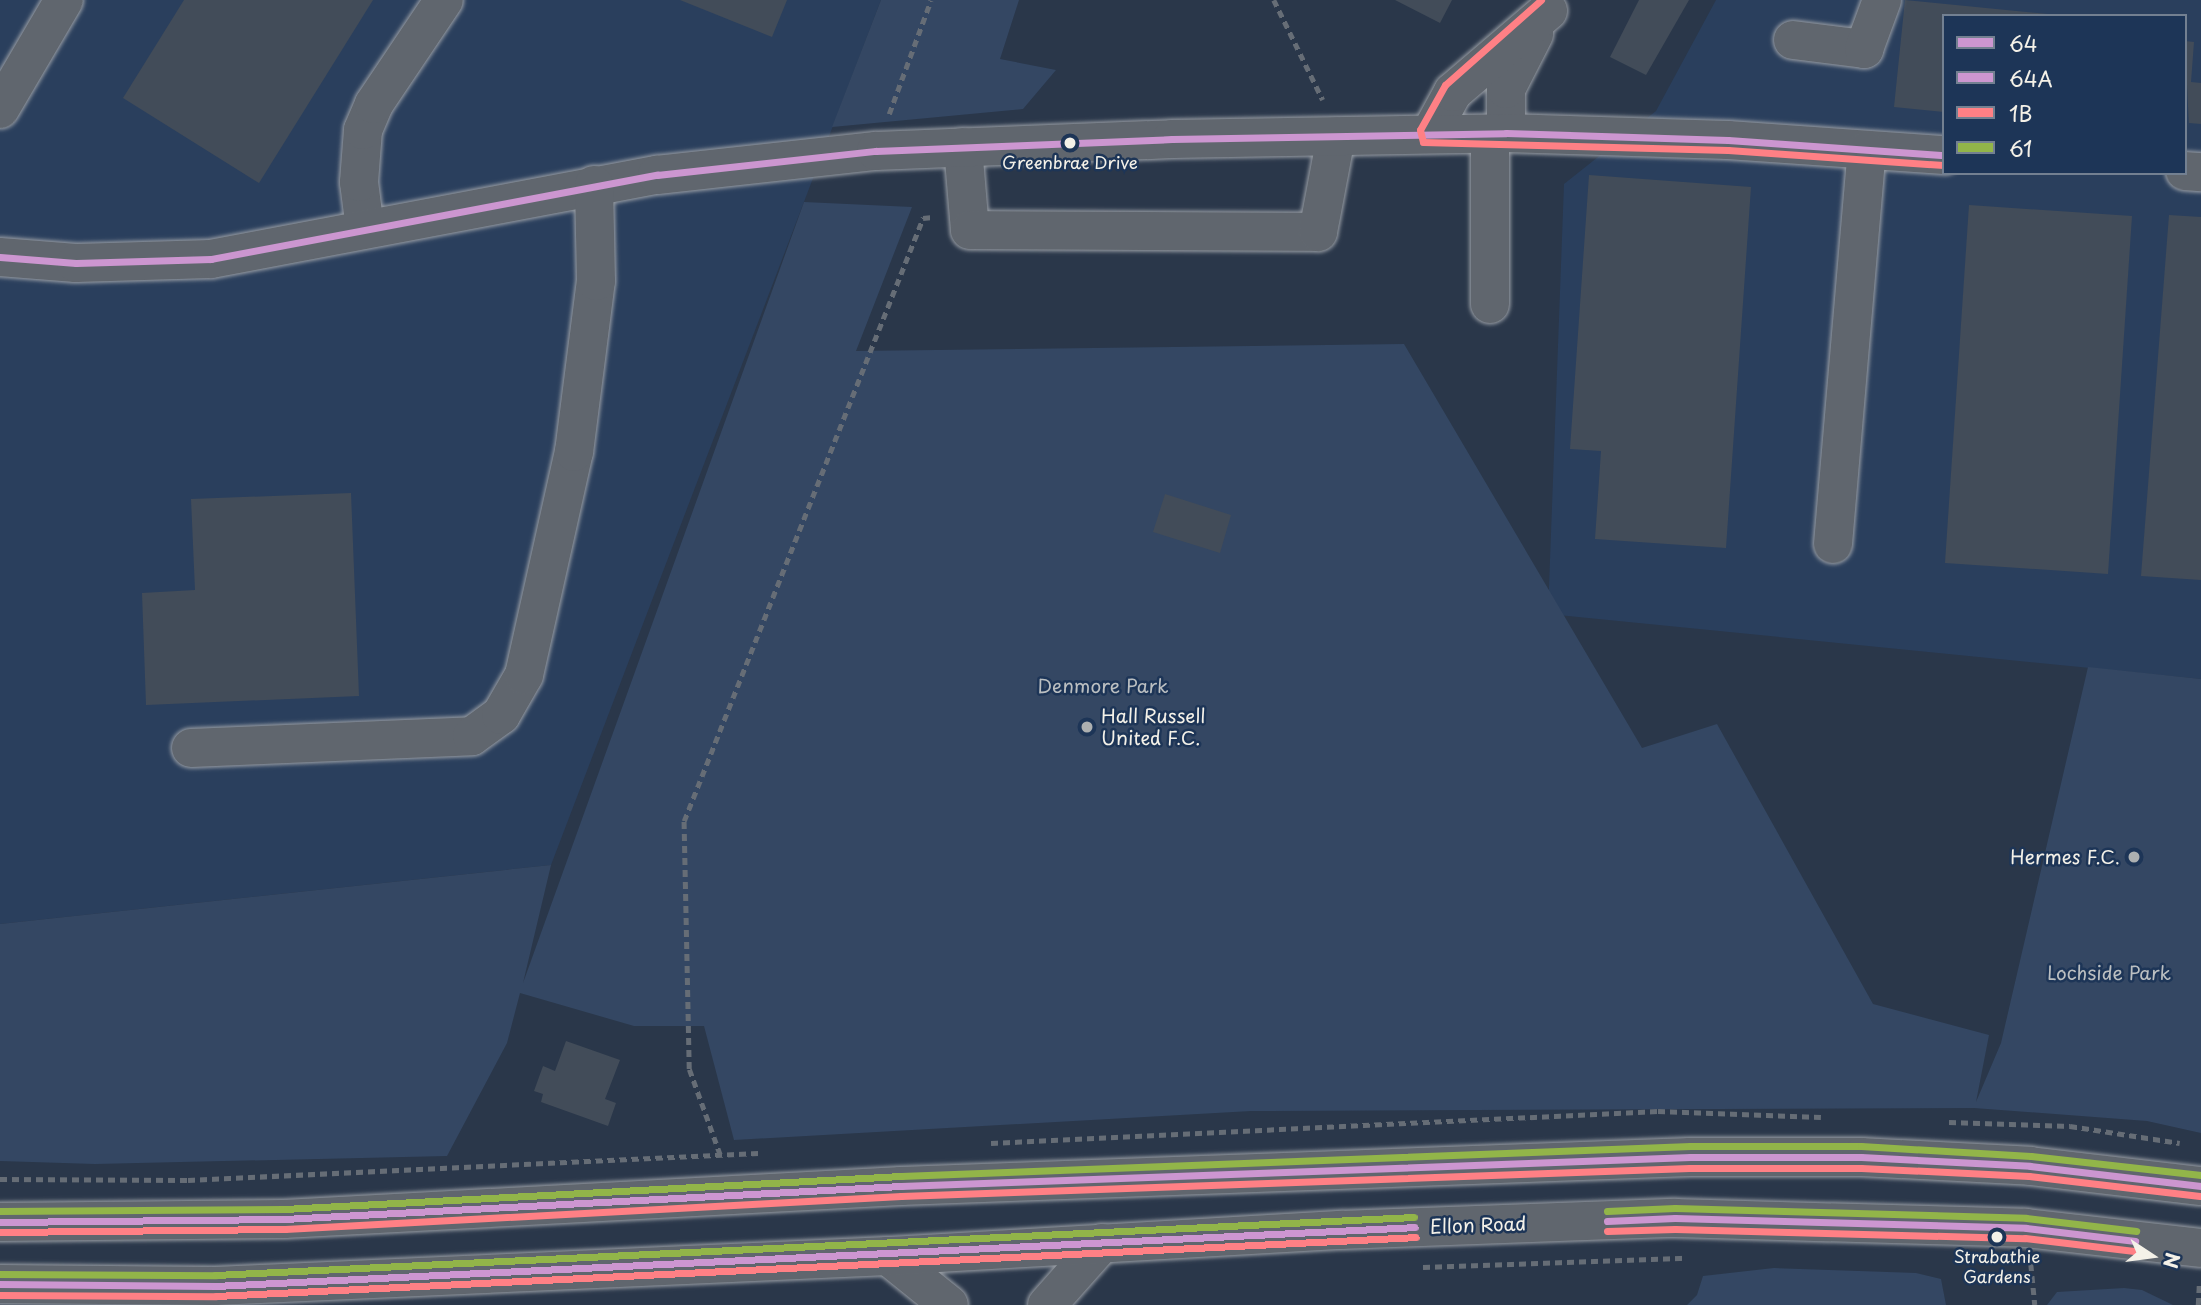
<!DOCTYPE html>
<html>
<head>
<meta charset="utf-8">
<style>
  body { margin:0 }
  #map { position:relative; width:2201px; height:1305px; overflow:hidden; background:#2a374a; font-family:"Playpen Sans",sans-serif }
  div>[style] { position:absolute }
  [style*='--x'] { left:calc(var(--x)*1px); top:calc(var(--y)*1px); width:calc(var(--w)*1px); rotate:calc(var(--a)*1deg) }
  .built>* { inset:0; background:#2a3f5d }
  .green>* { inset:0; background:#344763 }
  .building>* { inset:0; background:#424c59 }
  .path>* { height:4.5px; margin-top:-2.25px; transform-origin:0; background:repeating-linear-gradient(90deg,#666d76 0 7px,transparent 0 12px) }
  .roads { filter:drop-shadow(0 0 2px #979ca3) drop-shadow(0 0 2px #979ca3) }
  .minor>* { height:38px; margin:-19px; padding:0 19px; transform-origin:19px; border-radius:19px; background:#60666e }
  .major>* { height:38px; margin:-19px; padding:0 19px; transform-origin:19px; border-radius:19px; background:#60666e }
  .bus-1>* { height:7px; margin:-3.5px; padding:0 3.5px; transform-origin:3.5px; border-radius:3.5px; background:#cc96d0 }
  .bus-2>* { height:7px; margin:-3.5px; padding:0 3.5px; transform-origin:3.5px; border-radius:3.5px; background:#cc96d0 }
  .bus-3>* { height:7px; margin:-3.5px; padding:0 3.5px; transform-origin:3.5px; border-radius:3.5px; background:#ff8085 }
  .bus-4>* { height:7px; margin:-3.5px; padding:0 3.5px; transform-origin:3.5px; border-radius:3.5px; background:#92b549 }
  .dots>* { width:19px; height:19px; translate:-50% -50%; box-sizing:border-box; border:4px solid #1d3557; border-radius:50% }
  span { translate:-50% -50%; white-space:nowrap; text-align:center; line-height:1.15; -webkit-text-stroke:5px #1d3557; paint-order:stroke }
  .bus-label { font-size:17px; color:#f4f1e8 }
  .park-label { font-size:19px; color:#bbbfc1 }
  .poi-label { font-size:19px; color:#f4f1e8 }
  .left { translate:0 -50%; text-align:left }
  .right { translate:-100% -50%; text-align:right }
  .street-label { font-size:19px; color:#f4f1e8 }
  .legend { position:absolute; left:1942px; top:14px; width:245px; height:161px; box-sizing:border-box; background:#1d3557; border:2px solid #738091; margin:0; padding:9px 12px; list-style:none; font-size:21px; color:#f4f1e8 }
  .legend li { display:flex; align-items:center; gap:14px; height:35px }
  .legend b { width:35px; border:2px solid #738091 }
  .north { position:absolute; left:2117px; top:1221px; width:70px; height:70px; -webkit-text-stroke:5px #1d3557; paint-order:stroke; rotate:103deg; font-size:19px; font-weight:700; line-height:28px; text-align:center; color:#f4f1e8 }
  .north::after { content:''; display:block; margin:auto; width:24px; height:32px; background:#f4f1e8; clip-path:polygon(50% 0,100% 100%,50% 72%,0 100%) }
</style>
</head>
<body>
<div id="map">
  <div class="built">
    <div style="clip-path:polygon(0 0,881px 0,551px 865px,0 924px)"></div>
    <div style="clip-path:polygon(evenodd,1716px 0,2201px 0,2201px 679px,1548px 614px,1564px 184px,1656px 111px,1716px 0,1944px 16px,2185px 16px,2185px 173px,1944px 173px,1944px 16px)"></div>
  </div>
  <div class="green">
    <div style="clip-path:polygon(881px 0,1019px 0,1000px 59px,1056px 70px,1023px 109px,832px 127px)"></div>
    <div style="clip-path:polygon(804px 202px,912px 207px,856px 351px,1404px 344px,1642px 748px,1717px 724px,1873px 1004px,1989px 1035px,1976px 1102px,2001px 1043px,2088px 667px,2201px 679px,2201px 1133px,2147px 1121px,1974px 1108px,1251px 1111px,734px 1140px,704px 1026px,634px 1026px,520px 993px,507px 1043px,447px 1156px,95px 1164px,0 1161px,0 924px,551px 865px,523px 983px)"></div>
    <div style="clip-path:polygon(1774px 1268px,1916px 1273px,1941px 1279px,1946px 1305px,1687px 1305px,1697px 1295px,1703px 1276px)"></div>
    <div style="clip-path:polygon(2124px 1288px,2142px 1290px,2173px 1305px,2047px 1305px,2057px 1292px)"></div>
  </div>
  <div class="building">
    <div style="clip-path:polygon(184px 0,373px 0,259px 183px,123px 98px)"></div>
    <div style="clip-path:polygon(680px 0,787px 0,772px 37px)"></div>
    <div style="clip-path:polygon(1395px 0,1452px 0,1440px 23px)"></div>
    <div style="clip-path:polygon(1639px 0,1689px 0,1646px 75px,1610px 57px)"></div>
    <div style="clip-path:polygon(1905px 0,2048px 14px,2048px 16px,1944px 16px,1944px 112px,1894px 107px)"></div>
    <div style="clip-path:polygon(2185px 41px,2194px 42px,2191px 82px,2201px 83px,2201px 124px,2189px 123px,2189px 128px)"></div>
    <div style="clip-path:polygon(1589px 175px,1751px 187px,1726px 548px,1595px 539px,1601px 451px,1570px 449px)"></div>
    <div style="clip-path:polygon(1969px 205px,2132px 216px,2108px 574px,1945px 563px)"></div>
    <div style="clip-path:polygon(2169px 215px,2201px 217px,2201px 580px,2141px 576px)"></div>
    <div style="clip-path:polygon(351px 493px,359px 696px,146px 705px,142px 593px,195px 590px,191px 499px)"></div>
    <div style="clip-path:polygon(1165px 494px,1231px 515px,1220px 553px,1153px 532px)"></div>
    <div style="clip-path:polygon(566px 1041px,620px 1060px,605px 1099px,616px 1103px,608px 1126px,541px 1102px,543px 1094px,534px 1091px,543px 1066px,555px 1071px)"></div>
  </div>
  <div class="path">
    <div style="--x:1274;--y:0;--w:111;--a:63.9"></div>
    <div style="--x:889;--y:114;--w:121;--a:-69.8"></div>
    <div style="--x:1949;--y:1122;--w:121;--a:1.9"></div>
    <div style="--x:2070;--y:1126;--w:111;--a:8.8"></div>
    <div style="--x:991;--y:1143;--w:668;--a:-2.75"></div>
    <div style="--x:1658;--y:1111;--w:163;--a:2.1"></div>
    <div style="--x:720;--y:1155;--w:91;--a:-109.8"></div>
    <div style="--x:689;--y:1069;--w:248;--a:-91.2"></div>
    <div style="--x:684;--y:821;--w:649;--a:-68.38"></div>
    <div style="--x:923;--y:218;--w:10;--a:-6"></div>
    <div style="--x:0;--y:1179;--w:188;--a:0.3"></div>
    <div style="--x:188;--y:1180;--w:571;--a:-2.71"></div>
    <div style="--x:2031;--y:1264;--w:41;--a:84.4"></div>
    <div style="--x:1423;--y:1267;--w:264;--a:-2"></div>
    <div style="--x:2198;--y:1305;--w:21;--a:-87"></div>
  </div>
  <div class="roads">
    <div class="minor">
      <div style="--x:1793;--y:40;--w:72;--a:7.2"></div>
      <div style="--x:1864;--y:49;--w:52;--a:-69.8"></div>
      <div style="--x:0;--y:109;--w:126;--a:-59.6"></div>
      <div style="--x:1506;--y:133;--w:44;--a:-90"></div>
      <div style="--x:1506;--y:89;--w:62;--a:-63"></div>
      <div style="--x:1430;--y:134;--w:48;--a:-61.3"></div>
      <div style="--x:1453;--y:92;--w:125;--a:-40.5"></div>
      <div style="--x:963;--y:147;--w:83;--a:85.2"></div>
      <div style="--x:970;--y:230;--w:348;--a:0.3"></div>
      <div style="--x:1318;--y:232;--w:97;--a:-79.3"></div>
      <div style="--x:2185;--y:171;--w:16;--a:4"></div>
      <div style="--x:365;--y:229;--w:47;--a:-97.3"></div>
      <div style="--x:359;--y:182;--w:52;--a:-85.6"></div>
      <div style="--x:363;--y:130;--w:28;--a:-67"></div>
      <div style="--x:374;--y:104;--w:125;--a:-56.1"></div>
      <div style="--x:0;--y:257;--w:76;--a:4.5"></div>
      <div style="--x:76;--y:263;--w:135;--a:-1.7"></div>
      <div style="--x:211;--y:259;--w:454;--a:-10.7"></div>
      <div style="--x:657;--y:175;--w:220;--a:-6.3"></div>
      <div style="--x:876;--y:151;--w:296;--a:-2.3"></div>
      <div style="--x:1172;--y:139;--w:334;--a:-1"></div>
      <div style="--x:1506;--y:133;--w:222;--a:1.8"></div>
      <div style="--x:1728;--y:140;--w:217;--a:4"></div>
      <div style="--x:1490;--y:304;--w:170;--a:-90"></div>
      <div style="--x:1833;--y:544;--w:395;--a:-85.1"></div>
      <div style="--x:191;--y:748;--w:281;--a:-2.4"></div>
      <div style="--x:472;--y:736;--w:36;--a:-36"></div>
      <div style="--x:501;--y:715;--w:46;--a:-60.1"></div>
      <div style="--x:524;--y:675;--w:229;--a:-77.4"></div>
      <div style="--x:574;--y:452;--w:172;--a:-82.7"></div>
      <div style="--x:596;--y:281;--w:96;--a:-91.2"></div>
      <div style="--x:888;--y:1256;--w:78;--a:38.8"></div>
      <div style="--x:1047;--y:1305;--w:83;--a:-48.4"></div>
    </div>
    <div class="major">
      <div style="--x:0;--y:1222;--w:284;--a:-0.6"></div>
      <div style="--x:284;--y:1219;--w:618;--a:-3.06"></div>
      <div style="--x:901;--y:1186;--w:790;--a:-2.1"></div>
      <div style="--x:1690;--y:1157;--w:171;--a:0"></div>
      <div style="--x:1861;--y:1157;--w:169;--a:3"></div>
      <div style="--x:2030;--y:1166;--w:172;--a:6.7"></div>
      <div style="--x:0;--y:1284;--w:215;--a:0.5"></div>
      <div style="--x:215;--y:1286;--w:674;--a:-2.55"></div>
      <div style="--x:888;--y:1256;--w:453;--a:-3.3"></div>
      <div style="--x:1340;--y:1230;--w:335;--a:-2.1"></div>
      <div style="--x:1675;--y:1218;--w:351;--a:1.6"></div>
      <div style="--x:2026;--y:1228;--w:176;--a:6.5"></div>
    </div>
  </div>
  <div class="bus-1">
    <div style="--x:0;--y:257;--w:76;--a:4.5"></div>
    <div style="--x:76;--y:263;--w:135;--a:-1.7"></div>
    <div style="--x:211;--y:259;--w:454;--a:-10.7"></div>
    <div style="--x:657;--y:175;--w:220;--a:-6.3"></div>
    <div style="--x:876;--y:151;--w:296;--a:-2.3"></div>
    <div style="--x:1172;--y:139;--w:334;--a:-1"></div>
    <div style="--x:1506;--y:133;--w:222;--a:1.8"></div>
    <div style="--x:1728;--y:140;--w:217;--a:4"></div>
  </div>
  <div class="bus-2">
    <div style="--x:1607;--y:1221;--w:68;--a:-2.5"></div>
    <div style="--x:1675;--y:1218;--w:351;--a:1.6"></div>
    <div style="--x:2026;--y:1228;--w:110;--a:6.8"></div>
    <div style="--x:0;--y:1222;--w:284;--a:-0.6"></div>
    <div style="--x:284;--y:1219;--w:618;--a:-3.06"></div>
    <div style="--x:901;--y:1186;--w:790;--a:-2.1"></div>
    <div style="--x:1690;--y:1157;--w:171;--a:0"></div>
    <div style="--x:1861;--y:1157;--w:169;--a:3"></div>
    <div style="--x:2030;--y:1166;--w:172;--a:6.7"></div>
    <div style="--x:0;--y:1284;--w:215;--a:0.5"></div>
    <div style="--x:215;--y:1286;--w:1201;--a:-2.81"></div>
  </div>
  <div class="bus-3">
    <div style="--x:1541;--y:0;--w:128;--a:138.5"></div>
    <div style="--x:1445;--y:85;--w:51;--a:119.1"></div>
    <div style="--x:1420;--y:130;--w:12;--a:76"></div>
    <div style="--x:1423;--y:142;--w:305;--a:1.5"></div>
    <div style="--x:1728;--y:150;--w:216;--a:4"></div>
    <div style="--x:1607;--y:1231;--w:68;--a:-1.7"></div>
    <div style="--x:1675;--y:1229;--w:350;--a:1.5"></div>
    <div style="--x:2025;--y:1238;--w:110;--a:6.8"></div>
    <div style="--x:0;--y:1232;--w:285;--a:-0.6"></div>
    <div style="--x:285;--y:1229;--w:617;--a:-3.07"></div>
    <div style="--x:901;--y:1196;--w:789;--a:-2.03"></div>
    <div style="--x:1690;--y:1168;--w:171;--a:0"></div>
    <div style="--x:1861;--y:1168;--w:168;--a:2.7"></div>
    <div style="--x:2029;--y:1176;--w:172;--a:6.7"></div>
    <div style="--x:0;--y:1295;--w:216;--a:0.3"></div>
    <div style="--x:216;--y:1296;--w:1201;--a:-2.81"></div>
  </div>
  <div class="bus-4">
    <div style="--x:0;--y:1211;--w:284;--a:-0.4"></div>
    <div style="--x:284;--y:1209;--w:618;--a:-3.06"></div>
    <div style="--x:901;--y:1176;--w:790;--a:-2.18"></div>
    <div style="--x:1690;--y:1146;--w:171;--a:0"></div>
    <div style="--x:1861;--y:1146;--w:170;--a:3.4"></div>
    <div style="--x:2031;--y:1156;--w:171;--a:6.4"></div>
    <div style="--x:1607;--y:1211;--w:68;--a:-2.5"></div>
    <div style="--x:1675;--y:1208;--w:351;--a:1.6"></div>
    <div style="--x:2026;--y:1218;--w:111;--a:6.7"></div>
    <div style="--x:0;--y:1274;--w:215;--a:0.3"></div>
    <div style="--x:215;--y:1275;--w:1200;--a:-2.77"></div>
  </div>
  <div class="dots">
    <div style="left:1070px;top:143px;background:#f4f1e8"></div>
    <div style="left:1087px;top:727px;background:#adb0b1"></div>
    <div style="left:2134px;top:857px;background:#adb0b1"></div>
    <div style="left:1997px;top:1237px;background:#f4f1e8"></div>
  </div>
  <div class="bus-label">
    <span style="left:1070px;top:163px">Greenbrae Drive</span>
    <span style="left:1997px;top:1267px">Strabathie<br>Gardens</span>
  </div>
  <div class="park-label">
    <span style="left:1103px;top:686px">Denmore Park</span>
    <span style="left:2109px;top:973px">Lochside Park</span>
  </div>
  <div class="poi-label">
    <span class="left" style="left:1101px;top:727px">Hall Russell<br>United F.C.</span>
    <span class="right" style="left:2120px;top:857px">Hermes F.C.</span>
  </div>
  <div class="street-label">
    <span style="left:1478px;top:1225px;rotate:-2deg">Ellon Road</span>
  </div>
  <ul class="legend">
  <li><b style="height:9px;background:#cc96d0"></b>64</li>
  <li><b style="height:9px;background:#cc96d0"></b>64A</li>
  <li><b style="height:9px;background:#ff8085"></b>1B</li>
  <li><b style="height:9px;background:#92b549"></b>61</li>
  </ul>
  <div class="north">N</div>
</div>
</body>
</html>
